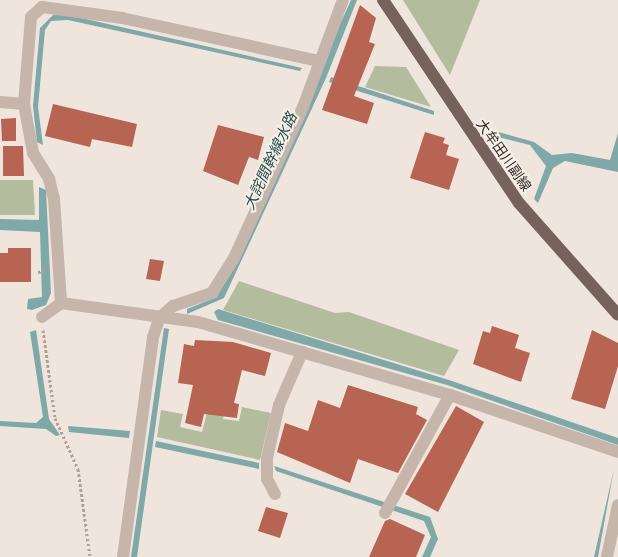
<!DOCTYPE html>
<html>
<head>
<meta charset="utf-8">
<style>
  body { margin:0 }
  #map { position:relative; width:618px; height:557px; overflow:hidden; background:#efe5dd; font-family:Barlow,"Noto Sans JP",sans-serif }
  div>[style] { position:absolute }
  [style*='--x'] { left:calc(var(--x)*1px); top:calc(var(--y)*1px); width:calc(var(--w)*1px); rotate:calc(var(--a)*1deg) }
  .green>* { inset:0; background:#b4bc9e }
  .water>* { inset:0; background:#7fa8a8 }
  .building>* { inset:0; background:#b76452 }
  .path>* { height:3px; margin-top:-1.5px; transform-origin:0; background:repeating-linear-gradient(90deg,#b19f94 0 2.5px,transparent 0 5px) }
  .minor>* { height:12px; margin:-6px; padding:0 6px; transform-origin:6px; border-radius:6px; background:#c5b5aa }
  .major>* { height:12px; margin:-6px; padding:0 6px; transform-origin:6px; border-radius:6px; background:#74625b }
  span { translate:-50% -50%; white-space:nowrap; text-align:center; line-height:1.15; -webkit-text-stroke:4px #f7efe8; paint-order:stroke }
  .street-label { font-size:14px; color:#342b29 }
  .water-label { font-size:15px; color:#235050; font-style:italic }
</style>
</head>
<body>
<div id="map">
  <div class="green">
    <div style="clip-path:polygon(403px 0,480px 0,450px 75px,438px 56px)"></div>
    <div style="clip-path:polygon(375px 66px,406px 67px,431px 107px,365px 87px)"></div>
    <div style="clip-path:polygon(0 180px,33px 180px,35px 215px,0 215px)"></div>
    <div style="clip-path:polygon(239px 281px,335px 313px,349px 312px,459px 350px,444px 376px,223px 310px)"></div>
    <div style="clip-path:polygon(212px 394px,228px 398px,223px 419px,239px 421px,242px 407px,271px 413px,260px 460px,157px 437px,161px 410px,183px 414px,180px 427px,202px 432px)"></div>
  </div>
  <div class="water">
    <div style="clip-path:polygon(351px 0,357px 0,326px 78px,224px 298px,187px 314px,187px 309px,217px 297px)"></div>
    <div style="clip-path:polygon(53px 15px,68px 15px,302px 68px,300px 71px,68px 20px,51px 21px,45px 30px,38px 107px,43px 145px,37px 142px,33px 106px,40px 28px)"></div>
    <div style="clip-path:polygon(331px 77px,434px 111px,434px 115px,329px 82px)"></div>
    <div style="clip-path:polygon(488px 129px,534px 142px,552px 155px,572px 153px,610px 160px,618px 133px,618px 172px,565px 161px,553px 168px,538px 203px,534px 199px,546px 166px,530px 145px,490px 135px)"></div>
    <div style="clip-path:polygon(39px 187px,46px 190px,51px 293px,46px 305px,32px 310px,27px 309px,28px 299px,42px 297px,40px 232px,0 230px,0 219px,39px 220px)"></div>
    <div style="clip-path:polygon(218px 309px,449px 380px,618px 438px,618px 445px,447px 385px,218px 320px,214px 312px)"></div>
    <div style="clip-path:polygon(164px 328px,169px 329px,137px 557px,131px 557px)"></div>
    <div style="clip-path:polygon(36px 330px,49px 419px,60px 435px,56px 436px,46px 429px,0 426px,0 421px,36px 423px,43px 417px,30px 332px)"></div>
    <div style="clip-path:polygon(68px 426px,130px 431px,129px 438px,69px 432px)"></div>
    <div style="clip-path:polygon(156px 441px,259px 463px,259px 469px,155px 447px)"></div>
    <div style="clip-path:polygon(274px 466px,430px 517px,438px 539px,430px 557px,422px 557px,431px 537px,424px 521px,276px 471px)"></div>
    <div style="clip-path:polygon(614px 469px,598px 557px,593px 557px,594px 557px)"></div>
  </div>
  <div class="building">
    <div style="clip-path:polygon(360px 5px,376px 18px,369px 42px,375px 44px,354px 96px,374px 103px,367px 124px,322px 110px)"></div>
    <div style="clip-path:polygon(53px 104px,137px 124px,132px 147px,92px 139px,90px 147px,45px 136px)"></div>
    <div style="clip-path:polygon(16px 118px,16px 141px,2px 141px,1px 119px)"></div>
    <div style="clip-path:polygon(218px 125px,264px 137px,258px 160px,249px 157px,238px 185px,203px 171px)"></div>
    <div style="clip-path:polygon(425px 132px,445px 138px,443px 143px,449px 145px,446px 155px,459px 159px,449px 190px,410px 178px)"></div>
    <div style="clip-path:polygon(3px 146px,23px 146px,24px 176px,3px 176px)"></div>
    <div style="clip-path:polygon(8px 248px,31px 248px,31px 282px,0 282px,0 253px,8px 253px)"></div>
    <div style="clip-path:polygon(150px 259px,164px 261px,160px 281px,146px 279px)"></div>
    <div style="clip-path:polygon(492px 326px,519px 335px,515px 348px,530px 353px,521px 382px,473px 364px,483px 331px,490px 333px)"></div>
    <div style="clip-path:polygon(592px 330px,618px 343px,618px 366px,605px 409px,571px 399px)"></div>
    <div style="clip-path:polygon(195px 340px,233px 342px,271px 353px,265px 376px,242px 370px,234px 403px,239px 404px,237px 418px,204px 414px,201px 427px,185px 423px,193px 385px,178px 383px,184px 344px,194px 346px)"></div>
    <div style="clip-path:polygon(348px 385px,418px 407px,416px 414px,427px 420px,398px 473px,358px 459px,350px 483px,277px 452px,285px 423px,308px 431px,318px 400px,340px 408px)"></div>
    <div style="clip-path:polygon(456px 406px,484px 422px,438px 512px,405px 494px)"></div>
    <div style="clip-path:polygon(266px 507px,288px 513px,280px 538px,258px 531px)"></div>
    <div style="clip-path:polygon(390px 519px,425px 535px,416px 557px,369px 557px,385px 521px)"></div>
  </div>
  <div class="path">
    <div style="--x:38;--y:272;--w:7;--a:-8"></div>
    <div style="--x:43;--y:330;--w:89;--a:82.2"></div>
    <div style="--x:55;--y:418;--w:56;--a:65.7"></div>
    <div style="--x:78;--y:469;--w:89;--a:82.2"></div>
  </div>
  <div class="minor">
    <div style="--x:0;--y:102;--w:24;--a:5"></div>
    <div style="--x:24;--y:104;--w:87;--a:-85.4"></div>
    <div style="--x:31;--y:17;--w:15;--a:-42"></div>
    <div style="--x:42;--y:7;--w:81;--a:7.8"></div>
    <div style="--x:122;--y:18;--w:202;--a:12.3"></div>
    <div style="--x:24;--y:104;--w:50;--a:79.6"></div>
    <div style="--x:33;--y:153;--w:31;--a:58"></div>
    <div style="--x:49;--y:179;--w:21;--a:76"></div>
    <div style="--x:54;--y:199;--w:104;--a:86.1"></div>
    <div style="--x:61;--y:303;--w:138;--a:7.9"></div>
    <div style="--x:198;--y:322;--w:262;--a:16.2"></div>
    <div style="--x:450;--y:395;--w:177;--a:18.7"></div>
    <div style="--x:42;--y:317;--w:24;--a:-36"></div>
    <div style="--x:275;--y:494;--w:17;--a:-118"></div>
    <div style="--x:267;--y:479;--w:21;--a:-90"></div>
    <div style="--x:267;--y:458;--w:54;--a:-77.2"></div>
    <div style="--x:279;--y:405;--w:58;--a:-66.5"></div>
    <div style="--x:385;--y:513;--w:135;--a:-61.2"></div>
    <div style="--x:123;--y:557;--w:222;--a:-82.2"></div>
    <div style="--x:153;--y:337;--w:21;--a:-71"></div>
    <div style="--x:160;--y:317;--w:17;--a:-40"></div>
    <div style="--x:173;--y:306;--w:41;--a:-18.4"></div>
    <div style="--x:212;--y:293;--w:41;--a:-57.8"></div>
    <div style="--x:234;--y:258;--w:166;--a:-65.4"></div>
    <div style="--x:303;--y:107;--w:114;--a:-69.5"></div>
    <div style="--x:607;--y:557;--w:53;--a:-78.1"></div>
  </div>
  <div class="major">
    <div style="--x:383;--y:0;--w:244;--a:56.2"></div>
    <div style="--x:519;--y:203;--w:149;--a:48.5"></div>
  </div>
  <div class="street-label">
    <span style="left:504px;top:155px;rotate:55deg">大牟田川副線</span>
  </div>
  <div class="water-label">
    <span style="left:270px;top:161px;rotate:-65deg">大詫間幹線水路</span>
  </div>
</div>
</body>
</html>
